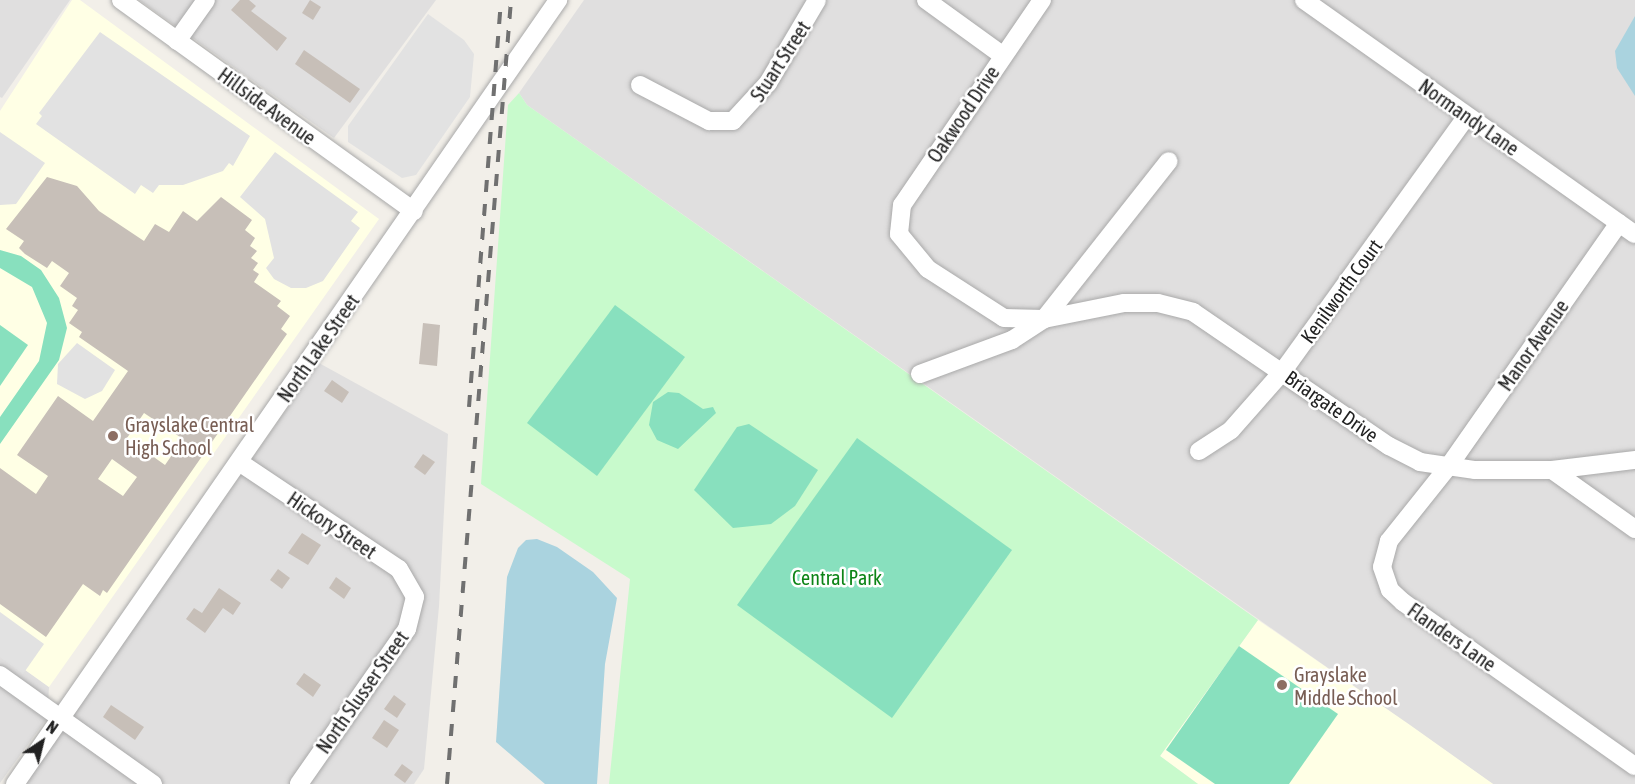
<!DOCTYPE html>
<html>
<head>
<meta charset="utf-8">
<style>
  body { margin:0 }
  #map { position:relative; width:1635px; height:784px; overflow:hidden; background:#f2efe9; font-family:"Asap Condensed",sans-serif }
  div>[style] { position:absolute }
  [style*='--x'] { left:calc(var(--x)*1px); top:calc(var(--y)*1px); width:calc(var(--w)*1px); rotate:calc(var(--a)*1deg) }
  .residential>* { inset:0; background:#e0dfdf }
  .education>* { inset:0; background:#ffffe5 }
  .park>* { inset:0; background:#c8facc }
  .pitch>* { inset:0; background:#88e0be }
  .parking>* { inset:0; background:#e2e2e2 }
  .water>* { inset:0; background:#aad3df }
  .building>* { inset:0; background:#c7bfb8 }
  .roads { filter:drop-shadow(0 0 2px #a9a9a9) drop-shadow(0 0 2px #a9a9a9) }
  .minor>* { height:18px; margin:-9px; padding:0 9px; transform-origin:9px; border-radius:9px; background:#fff }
  .rail>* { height:4px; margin-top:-2px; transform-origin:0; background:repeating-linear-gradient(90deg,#707070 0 12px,transparent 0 24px) }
  .dots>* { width:16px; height:16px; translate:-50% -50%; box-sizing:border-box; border:3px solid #fff; border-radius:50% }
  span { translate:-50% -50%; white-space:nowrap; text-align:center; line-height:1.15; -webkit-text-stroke:5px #fff; paint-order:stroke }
  .street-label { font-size:20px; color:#222 }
  .education-label { font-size:20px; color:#785e54 }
  .left { translate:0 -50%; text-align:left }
  .park-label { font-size:20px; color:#0c8416 }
  .north { position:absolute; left:12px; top:712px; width:60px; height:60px; -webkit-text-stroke:4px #fff; paint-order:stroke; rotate:35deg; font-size:16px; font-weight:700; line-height:24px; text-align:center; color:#222 }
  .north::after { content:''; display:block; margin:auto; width:21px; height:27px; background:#222; clip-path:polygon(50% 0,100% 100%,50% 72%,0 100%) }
</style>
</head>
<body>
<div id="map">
  <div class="residential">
    <div style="clip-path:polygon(0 0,70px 0,2px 98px,0 97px)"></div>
    <div style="clip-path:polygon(139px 0,436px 0,334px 138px)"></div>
    <div style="clip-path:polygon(584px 0,1635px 0,1635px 784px,1493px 784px,527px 105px,519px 93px)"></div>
    <div style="clip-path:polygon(319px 363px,448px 434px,439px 606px,424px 769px,414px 784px,24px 784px)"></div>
    <div style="clip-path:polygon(0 652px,49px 687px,47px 718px,0 783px)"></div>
  </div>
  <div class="education">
    <div style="clip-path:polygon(72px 0,80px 0,379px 219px,49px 687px,0 652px,0 111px)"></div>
    <div style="clip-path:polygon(1258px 620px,1410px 725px,1493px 784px,1198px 784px,1160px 756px)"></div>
  </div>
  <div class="park">
    <div style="clip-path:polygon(519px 93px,527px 105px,1258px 620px,1160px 756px,1198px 784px,609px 784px,630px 579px,481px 484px,508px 105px)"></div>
  </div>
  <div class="pitch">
    <div style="clip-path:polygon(0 250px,21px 256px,41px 270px,59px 298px,67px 328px,59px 360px,0 444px,0 417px,39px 361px,47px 323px,32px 287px,0 268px)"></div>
    <div style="clip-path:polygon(615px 305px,685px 357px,597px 476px,527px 423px)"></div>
    <div style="clip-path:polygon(0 325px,28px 345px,0 386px)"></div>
    <div style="clip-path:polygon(668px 392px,679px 393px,703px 409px,713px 407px,716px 413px,678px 449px,657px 440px,649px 425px,653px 402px)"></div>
    <div style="clip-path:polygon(749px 424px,818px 470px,795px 506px,771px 524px,733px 528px,694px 490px,737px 427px)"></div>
    <div style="clip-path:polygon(857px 438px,1012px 550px,892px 718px,737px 605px)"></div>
    <div style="clip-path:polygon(1239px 646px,1338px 714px,1289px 784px,1215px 784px,1166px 750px)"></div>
  </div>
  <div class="parking">
    <div style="clip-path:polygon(428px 14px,464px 40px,474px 54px,470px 97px,416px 175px,402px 178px,348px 142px,348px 126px)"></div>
    <div style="clip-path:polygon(100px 32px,250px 136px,233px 166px,229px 163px,223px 171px,183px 185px,159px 185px,153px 193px,141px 185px,135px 194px,36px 124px,42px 116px,39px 113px)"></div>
    <div style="clip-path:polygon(0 132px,45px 163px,16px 204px,0 205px)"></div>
    <div style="clip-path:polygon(275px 152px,358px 212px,351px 221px,360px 228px,323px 281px,306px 288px,291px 288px,274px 279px,266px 268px,274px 258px,265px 219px,240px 197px)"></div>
    <div style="clip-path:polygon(77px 343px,115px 370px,102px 391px,85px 399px,57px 384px,58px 364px)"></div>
    <div style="clip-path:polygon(0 612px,44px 644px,23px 674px,0 657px)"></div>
  </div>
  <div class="water">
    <div style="clip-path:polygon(1635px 16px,1635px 96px,1617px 68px,1615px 51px)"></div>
    <div style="clip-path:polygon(537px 539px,557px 547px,593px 572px,617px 598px,605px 664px,597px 784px,545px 784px,496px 742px,507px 577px,518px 548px,526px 540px)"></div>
  </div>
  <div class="building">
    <div style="clip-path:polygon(240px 0,249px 0,256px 6px,251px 11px,287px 38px,277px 51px,231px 10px)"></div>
    <div style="clip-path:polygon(310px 0,321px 7px,313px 20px,302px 13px)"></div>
    <div style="clip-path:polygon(304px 50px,360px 89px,350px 103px,295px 64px)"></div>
    <div style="clip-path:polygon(evenodd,47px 177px,77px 186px,99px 211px,144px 241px,155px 224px,169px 232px,183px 211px,197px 221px,221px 197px,252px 220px,245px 230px,255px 238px,250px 246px,257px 251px,251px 258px,258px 263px,253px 270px,259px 274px,254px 282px,281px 301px,277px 306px,290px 316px,281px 329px,287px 334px,107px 593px,103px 590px,100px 596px,83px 584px,46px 637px,0 604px,0 468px,36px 494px,48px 476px,17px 455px,58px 396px,93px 421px,128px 371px,79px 337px,82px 332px,69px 323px,78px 310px,72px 306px,77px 298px,60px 286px,69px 273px,52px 261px,47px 268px,25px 254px,19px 248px,24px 241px,6px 229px,47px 177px,144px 413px,183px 439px,165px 465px,127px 438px,144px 413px,47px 177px,112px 459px,137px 477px,123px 496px,98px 479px,112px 459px)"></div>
    <div style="clip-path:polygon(423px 323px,440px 325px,437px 366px,419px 364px)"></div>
    <div style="clip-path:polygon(332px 380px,349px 392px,342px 403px,324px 391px)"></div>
    <div style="clip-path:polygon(423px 454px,435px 462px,425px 475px,414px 467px)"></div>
    <div style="clip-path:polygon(302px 533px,321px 545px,308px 565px,288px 553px)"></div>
    <div style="clip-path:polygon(278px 569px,290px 578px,282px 589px,270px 580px)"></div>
    <div style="clip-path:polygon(336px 577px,351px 588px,344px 599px,329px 588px)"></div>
    <div style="clip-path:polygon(219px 588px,241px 603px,233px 615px,223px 608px,205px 633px,186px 619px,194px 608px,202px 613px)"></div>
    <div style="clip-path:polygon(304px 673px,321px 685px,313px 697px,296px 684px)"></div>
    <div style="clip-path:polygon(394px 695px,406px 704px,397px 718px,384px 709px)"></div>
    <div style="clip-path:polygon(111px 705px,144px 727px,135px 740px,103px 717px)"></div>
    <div style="clip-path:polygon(384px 720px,399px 730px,387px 748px,372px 738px)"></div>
    <div style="clip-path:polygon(402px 764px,413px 772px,405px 783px,394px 775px)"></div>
  </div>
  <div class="roads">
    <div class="minor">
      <div style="--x:121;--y:0;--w:361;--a:35.8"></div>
      <div style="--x:926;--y:0;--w:94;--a:35.9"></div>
      <div style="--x:1042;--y:0;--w:248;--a:124.3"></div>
      <div style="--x:902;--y:205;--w:29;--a:96"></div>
      <div style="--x:899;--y:234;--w:45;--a:50.4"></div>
      <div style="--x:928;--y:269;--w:90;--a:32.8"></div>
      <div style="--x:1004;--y:318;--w:40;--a:1.4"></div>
      <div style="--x:1044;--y:319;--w:82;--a:-11.3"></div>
      <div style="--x:1124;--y:303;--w:34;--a:0"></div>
      <div style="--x:1158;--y:303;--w:36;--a:14"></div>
      <div style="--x:1193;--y:312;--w:237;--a:34.4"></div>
      <div style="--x:1389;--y:446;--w:35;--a:27"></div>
      <div style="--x:1420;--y:462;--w:56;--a:8.3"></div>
      <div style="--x:1475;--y:470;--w:77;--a:0"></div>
      <div style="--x:1552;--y:470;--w:84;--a:-6.9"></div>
      <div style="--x:1304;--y:0;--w:405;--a:35.3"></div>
      <div style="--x:177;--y:41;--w:50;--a:-54.7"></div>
      <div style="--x:640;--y:85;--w:78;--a:27.6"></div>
      <div style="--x:709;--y:121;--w:24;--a:0"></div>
      <div style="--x:733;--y:121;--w:52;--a:-47.4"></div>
      <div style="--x:768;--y:83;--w:96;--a:-59.4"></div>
      <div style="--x:1619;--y:223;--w:298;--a:125"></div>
      <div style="--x:1448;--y:467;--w:95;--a:128.6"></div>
      <div style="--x:1389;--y:541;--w:27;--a:105"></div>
      <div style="--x:1382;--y:567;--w:24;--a:71"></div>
      <div style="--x:1390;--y:590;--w:18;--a:43"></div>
      <div style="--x:1403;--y:602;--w:284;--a:35.3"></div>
      <div style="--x:920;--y:374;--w:98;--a:-20.3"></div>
      <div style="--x:1012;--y:340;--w:38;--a:-33"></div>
      <div style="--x:1044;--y:319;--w:201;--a:-51.7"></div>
      <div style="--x:1199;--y:451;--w:38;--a:-33"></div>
      <div style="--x:1231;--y:430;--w:79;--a:-48.6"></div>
      <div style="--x:1283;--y:371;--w:314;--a:-54.2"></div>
      <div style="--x:239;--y:462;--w:192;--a:33.8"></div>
      <div style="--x:399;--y:569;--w:32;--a:60"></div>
      <div style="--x:415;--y:597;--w:33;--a:104"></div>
      <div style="--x:407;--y:629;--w:189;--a:124.9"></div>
      <div style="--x:1552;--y:470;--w:102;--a:35.4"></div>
      <div style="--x:0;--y:675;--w:188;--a:35.5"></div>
      <div style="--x:15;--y:784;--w:954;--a:-55.29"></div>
    </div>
  </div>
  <div class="rail">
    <div style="--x:469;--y:407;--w:408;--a:-85.5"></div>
    <div style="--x:447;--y:784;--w:787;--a:-85.33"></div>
  </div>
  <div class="dots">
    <div style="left:113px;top:436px;background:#8d6e63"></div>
    <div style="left:1282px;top:685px;background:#8d6e63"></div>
  </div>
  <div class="street-label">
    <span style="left:780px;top:61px;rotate:-57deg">Stuart Street</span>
    <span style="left:267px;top:106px;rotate:36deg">Hillside Avenue</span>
    <span style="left:963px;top:114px;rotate:-56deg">Oakwood Drive</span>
    <span style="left:1469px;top:117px;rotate:35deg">Normandy Lane</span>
    <span style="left:1341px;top:291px;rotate:-54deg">Kenilworth Court</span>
    <span style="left:1533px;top:345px;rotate:-55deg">Manor Avenue</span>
    <span style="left:318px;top:348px;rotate:-55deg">North Lake Street</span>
    <span style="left:1332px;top:406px;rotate:35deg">Briargate Drive</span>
    <span style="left:332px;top:525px;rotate:34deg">Hickory Street</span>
    <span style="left:1452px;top:637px;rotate:35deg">Flanders Lane</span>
    <span style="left:362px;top:692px;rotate:-55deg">North Slusser Street</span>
  </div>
  <div class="education-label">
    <span class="left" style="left:125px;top:436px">Grayslake Central<br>High School</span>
    <span class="left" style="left:1294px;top:686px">Grayslake<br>Middle School</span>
  </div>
  <div class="park-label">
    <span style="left:837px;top:577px">Central Park</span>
  </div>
  <div class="north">N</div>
</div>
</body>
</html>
